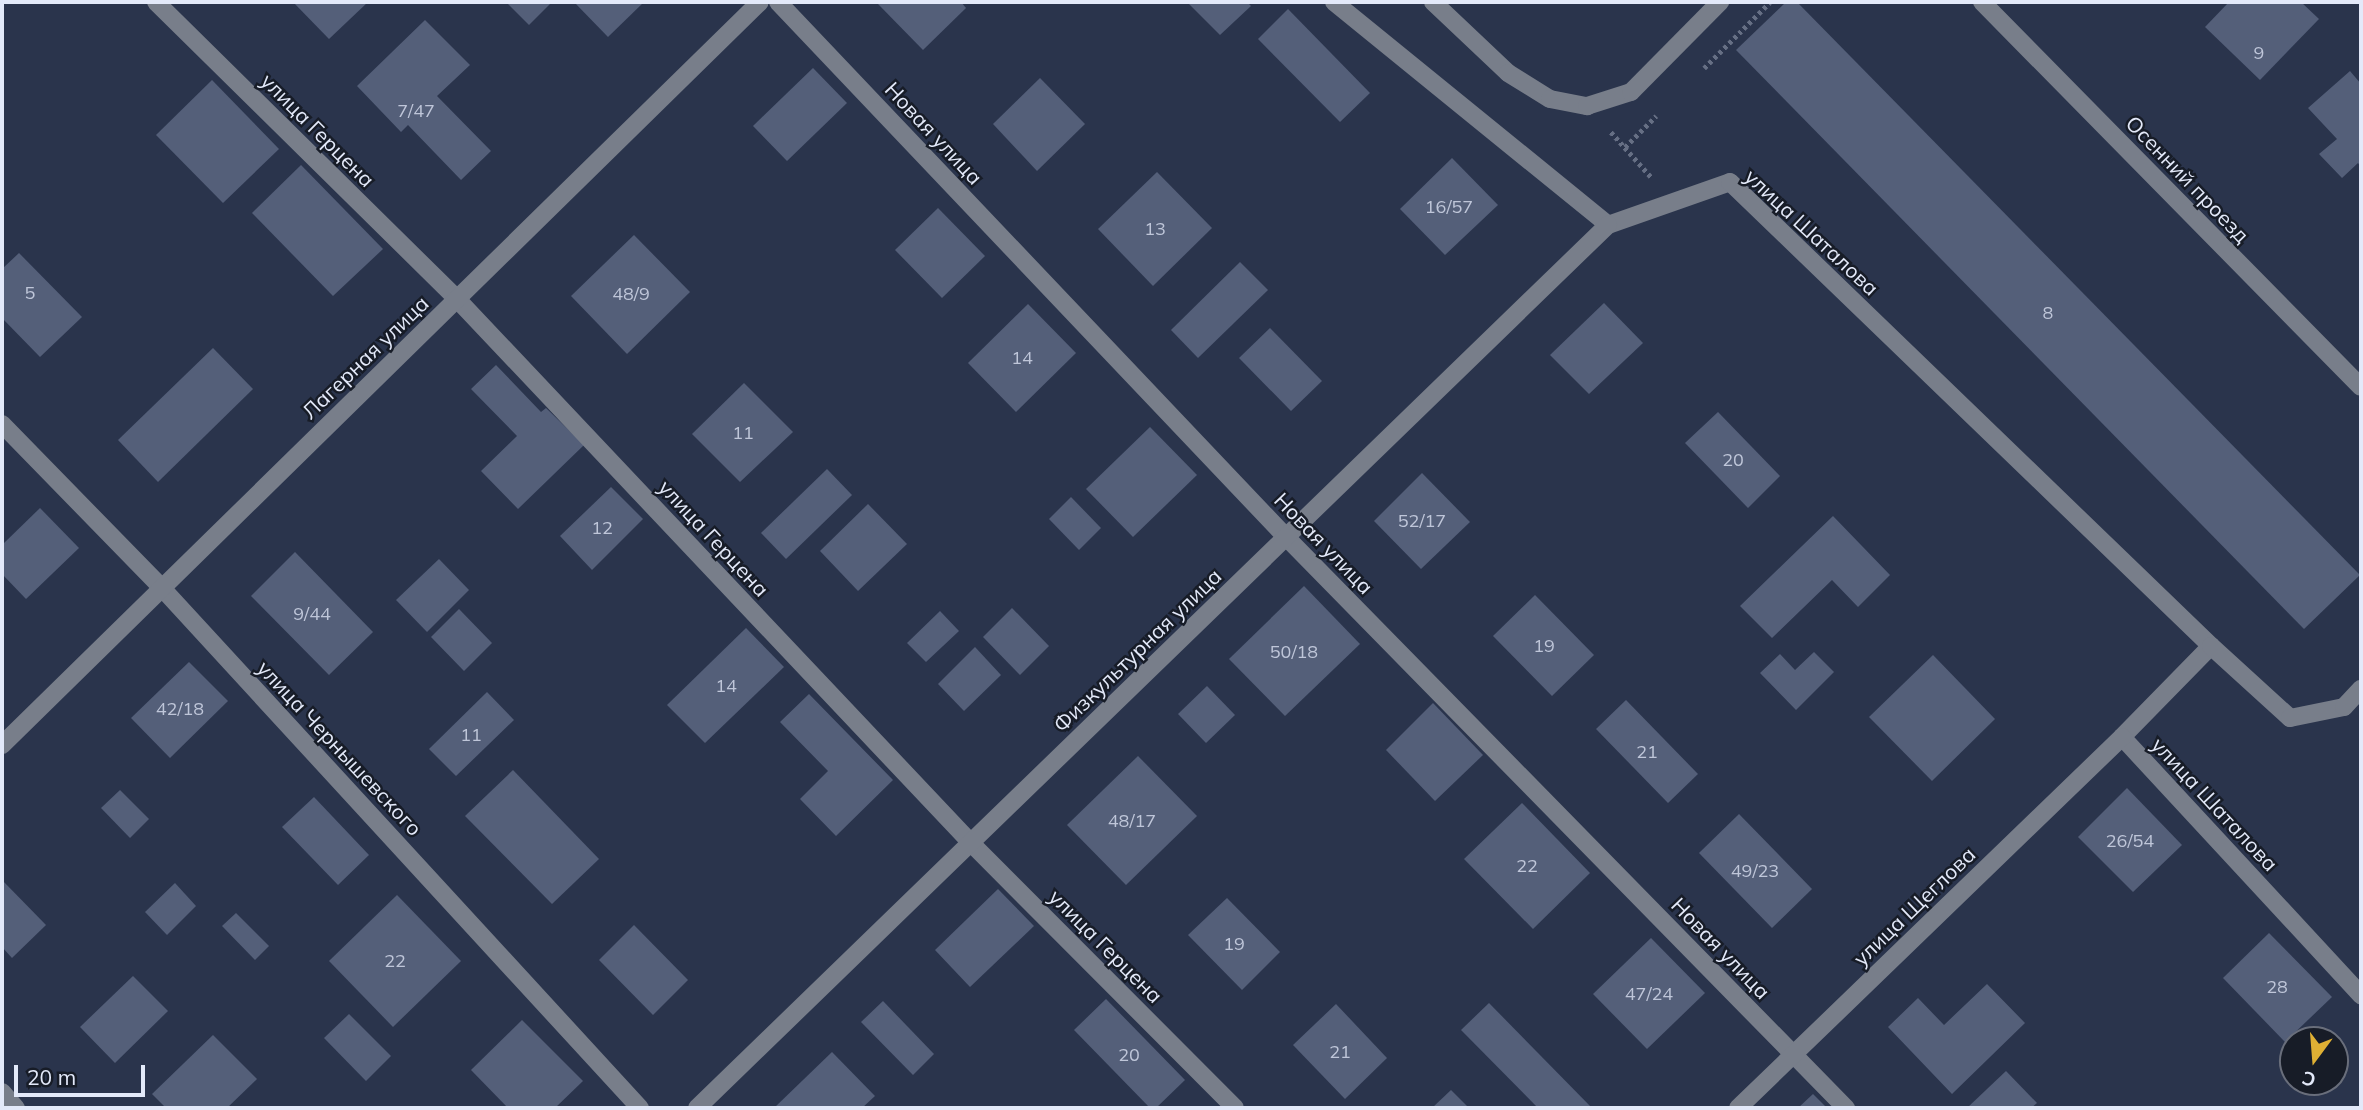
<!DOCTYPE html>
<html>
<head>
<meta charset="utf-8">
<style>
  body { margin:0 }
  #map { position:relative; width:2363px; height:1110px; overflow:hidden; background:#2a344c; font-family:Mulish,sans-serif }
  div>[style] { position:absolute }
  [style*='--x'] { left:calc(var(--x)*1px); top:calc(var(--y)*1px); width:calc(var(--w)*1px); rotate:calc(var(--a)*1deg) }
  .building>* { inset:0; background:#545f79 }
  .path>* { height:4.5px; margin-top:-2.25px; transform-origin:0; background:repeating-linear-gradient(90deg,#666f84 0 3.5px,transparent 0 7px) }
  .minor>* { height:18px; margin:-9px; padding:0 9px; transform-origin:9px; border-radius:9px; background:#787e8a }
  span { translate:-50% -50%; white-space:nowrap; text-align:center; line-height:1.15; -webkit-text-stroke:5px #171c27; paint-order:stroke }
  .number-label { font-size:18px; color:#bfc6d9 }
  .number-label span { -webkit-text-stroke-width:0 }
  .street-label { font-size:21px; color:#e3e9f9 }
  .frame { position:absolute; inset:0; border:4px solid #e3e9f9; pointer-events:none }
  .north { position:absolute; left:2279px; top:1026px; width:70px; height:70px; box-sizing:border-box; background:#171c27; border:2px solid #696e7b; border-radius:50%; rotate:196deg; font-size:19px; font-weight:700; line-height:28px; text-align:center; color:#e3e9f9 }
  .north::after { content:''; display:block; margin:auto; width:24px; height:32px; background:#dfb034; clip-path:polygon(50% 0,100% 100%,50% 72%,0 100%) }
  .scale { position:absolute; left:14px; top:1065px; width:131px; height:32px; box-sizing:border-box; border:4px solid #e3e9f9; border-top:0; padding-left:9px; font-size:21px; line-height:24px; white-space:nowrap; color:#e3e9f9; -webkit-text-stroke:5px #171c27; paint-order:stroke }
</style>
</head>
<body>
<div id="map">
  <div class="building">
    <div style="clip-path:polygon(293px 2px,368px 2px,329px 39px)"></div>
    <div style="clip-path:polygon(506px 2px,552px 2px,529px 25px)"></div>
    <div style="clip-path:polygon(574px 2px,644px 2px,608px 37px)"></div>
    <div style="clip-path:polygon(881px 2px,961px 2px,966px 8px,923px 50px,878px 4px)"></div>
    <div style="clip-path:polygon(1187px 2px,1247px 2px,1251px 6px,1220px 35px)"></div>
    <div style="clip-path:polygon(1786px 2px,1797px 2px,2360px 575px,2304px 629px,1736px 50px)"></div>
    <div style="clip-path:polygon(2229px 2px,2301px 2px,2319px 19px,2260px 80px,2205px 27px)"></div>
    <div style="clip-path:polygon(1288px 9px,1370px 93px,1340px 122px,1258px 39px)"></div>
    <div style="clip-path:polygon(425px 20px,470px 65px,437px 96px,491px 151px,461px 180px,408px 125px,401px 132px,357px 86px)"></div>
    <div style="clip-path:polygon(813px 68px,847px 103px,787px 161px,753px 126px)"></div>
    <div style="clip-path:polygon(2350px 71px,2361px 84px,2361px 167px,2358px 163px,2342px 178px,2319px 154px,2337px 139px,2308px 108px)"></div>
    <div style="clip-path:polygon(1040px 78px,1085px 124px,1037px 171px,993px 124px)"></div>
    <div style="clip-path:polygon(212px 80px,279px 149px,223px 203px,156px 135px)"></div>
    <div style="clip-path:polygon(1452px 158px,1498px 205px,1445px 255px,1400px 209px)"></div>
    <div style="clip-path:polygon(301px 165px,383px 249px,333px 296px,252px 213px)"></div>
    <div style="clip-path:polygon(1157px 172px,1212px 228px,1153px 286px,1098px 229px)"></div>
    <div style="clip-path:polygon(938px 208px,985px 256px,942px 298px,895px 250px)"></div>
    <div style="clip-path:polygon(634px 235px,690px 292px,627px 354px,571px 296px)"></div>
    <div style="clip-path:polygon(19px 253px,82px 317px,40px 357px,2px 318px,2px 269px)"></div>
    <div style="clip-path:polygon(1240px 262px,1268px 290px,1198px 358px,1171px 330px)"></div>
    <div style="clip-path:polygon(1604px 303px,1643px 343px,1589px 394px,1550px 355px)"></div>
    <div style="clip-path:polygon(1028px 304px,1076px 353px,1016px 412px,968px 363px)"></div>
    <div style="clip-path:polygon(1270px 328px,1322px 381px,1291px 411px,1239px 358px)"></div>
    <div style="clip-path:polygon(213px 348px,253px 389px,158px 482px,118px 440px)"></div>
    <div style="clip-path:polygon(496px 365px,541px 412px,546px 408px,584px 445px,518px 509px,481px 471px,517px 436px,471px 389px)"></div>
    <div style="clip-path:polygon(744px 383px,793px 432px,740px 482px,692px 434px)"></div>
    <div style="clip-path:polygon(1718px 412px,1780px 476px,1748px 508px,1685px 443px)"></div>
    <div style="clip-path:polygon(1150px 427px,1197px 475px,1133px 537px,1086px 489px)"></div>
    <div style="clip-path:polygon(827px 469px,852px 495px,786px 559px,761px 533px)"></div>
    <div style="clip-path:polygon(1422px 473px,1470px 522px,1421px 569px,1374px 521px)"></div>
    <div style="clip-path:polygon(611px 487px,643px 519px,592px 570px,560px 536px)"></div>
    <div style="clip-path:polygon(1071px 497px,1101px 528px,1079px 550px,1049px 519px)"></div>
    <div style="clip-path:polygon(868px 504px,907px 544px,858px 591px,820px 551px)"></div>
    <div style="clip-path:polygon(40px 508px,79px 548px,26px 599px,2px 574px,2px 545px)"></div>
    <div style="clip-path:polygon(1833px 516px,1890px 575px,1858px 607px,1832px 580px,1772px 638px,1740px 606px)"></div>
    <div style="clip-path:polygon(295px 552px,373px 632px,329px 675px,251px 596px)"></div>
    <div style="clip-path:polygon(439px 559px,469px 590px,427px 632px,396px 600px)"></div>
    <div style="clip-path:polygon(1304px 586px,1360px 644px,1285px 716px,1229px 659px)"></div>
    <div style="clip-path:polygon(1535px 595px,1594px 655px,1552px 696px,1493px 636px)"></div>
    <div style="clip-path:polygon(1012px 608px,1049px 646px,1020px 675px,983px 637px)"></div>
    <div style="clip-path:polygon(459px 609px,492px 643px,464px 671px,431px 637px)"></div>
    <div style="clip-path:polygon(940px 611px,959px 631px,926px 662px,907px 643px)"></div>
    <div style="clip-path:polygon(746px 628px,784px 667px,705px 743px,667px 705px)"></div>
    <div style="clip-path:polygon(975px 647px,1001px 675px,964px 711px,938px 684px)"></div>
    <div style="clip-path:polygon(1814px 652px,1834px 672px,1796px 710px,1760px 673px,1780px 654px,1795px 670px)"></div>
    <div style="clip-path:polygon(1933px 655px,1995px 719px,1932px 781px,1869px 717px)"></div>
    <div style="clip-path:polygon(189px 662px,228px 701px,170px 758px,131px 718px)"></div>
    <div style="clip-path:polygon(1207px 686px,1235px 715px,1206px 743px,1178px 714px)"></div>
    <div style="clip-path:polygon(487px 692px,514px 720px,456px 776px,429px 749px)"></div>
    <div style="clip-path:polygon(809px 694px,893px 780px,836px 836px,800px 799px,828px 771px,780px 722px)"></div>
    <div style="clip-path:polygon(1626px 700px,1698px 774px,1668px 803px,1596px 729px)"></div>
    <div style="clip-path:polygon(1433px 703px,1483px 755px,1435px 801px,1386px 750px)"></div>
    <div style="clip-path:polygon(1138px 756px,1197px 816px,1126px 885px,1067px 825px)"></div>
    <div style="clip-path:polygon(513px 770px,599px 859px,552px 904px,465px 816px)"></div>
    <div style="clip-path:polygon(2127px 788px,2182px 845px,2133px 892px,2078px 837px)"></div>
    <div style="clip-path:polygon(120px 790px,149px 819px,130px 838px,101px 808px)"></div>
    <div style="clip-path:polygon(314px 797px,369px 855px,338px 885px,282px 827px)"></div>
    <div style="clip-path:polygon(1522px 803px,1590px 873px,1533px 929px,1464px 859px)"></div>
    <div style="clip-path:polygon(1739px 814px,1812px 889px,1772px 928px,1699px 853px)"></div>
    <div style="clip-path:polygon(2px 880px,46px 925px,12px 958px,2px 947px)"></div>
    <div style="clip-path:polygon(175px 883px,196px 906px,167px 935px,145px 912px)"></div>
    <div style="clip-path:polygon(998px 889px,1034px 926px,970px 987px,935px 950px)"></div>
    <div style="clip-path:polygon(397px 895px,461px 961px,393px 1027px,329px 961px)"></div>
    <div style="clip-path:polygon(1227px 898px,1280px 952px,1242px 990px,1188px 935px)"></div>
    <div style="clip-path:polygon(236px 913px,269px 946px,255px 960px,222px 926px)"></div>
    <div style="clip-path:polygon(634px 925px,688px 980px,653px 1015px,599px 960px)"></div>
    <div style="clip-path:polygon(2269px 933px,2332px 997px,2285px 1042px,2223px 978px)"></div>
    <div style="clip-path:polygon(1651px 938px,1705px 993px,1647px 1049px,1593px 994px)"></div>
    <div style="clip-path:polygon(133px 976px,168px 1011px,115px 1063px,80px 1027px)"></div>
    <div style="clip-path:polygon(1987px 984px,2025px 1023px,1952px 1094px,1888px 1027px,1918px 998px,1944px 1025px)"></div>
    <div style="clip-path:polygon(1106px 999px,1185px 1080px,1156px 1108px,1150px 1108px,1074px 1030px)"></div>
    <div style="clip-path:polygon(883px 1001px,934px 1054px,913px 1075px,861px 1022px)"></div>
    <div style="clip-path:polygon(1489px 1003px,1592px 1108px,1538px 1108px,1461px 1030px)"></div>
    <div style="clip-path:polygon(1336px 1004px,1387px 1058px,1345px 1099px,1293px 1045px)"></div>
    <div style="clip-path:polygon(349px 1014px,391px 1056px,366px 1081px,324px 1038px)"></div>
    <div style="clip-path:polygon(522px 1020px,583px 1081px,555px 1108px,508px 1108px,471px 1070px)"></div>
    <div style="clip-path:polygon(213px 1035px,257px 1079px,227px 1108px,166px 1108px,152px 1094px)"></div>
    <div style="clip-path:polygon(832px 1052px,875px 1096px,862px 1108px,774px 1108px)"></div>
    <div style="clip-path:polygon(2006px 1071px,2037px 1103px,2031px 1108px,1967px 1108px)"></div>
    <div style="clip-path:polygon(1451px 1090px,1469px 1108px,1432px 1108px)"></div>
    <div style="clip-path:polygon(1813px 1094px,1827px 1108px,1798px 1108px)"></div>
  </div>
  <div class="path">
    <div style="--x:1704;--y:68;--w:93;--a:-45"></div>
    <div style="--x:1611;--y:132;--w:62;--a:48.3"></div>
    <div style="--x:1625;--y:147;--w:44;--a:-45"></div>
  </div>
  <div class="minor">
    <div style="--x:156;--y:2;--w:423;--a:44.6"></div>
    <div style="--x:457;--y:299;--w:748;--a:46.62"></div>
    <div style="--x:971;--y:843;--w:374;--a:45.1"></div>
    <div style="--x:778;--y:2;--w:738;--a:46.48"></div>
    <div style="--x:1286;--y:537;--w:800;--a:45.56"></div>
    <div style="--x:1334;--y:2;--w:353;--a:39.1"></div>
    <div style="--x:1608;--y:225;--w:129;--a:-19.4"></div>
    <div style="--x:1730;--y:182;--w:668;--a:43.97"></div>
    <div style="--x:2211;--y:646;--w:127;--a:134.4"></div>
    <div style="--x:2122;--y:737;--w:352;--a:47.2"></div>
    <div style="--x:1433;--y:2;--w:103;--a:43.4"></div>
    <div style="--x:1508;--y:73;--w:49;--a:31.8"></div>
    <div style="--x:1550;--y:99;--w:38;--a:11"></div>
    <div style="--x:1587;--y:106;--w:46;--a:-17.7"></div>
    <div style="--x:1631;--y:92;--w:127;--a:-45.3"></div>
    <div style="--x:1982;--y:2;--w:540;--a:45.45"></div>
    <div style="--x:2;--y:424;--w:229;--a:45.7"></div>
    <div style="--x:162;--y:588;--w:706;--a:47.41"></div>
    <div style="--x:2211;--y:646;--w:107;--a:42.3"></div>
    <div style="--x:2290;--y:718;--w:55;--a:-11.5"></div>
    <div style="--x:2344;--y:707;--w:25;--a:-47"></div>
    <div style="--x:2;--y:745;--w:1061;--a:-44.43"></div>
    <div style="--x:2;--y:1092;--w:21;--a:49"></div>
    <div style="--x:697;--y:1108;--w:1269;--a:-44.11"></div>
    <div style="--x:1738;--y:1108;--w:534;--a:-44.01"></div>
  </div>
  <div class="number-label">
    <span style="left:2259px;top:53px">9</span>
    <span style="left:416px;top:111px">7/47</span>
    <span style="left:1449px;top:207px">16/57</span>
    <span style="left:1155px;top:229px">13</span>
    <span style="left:30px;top:293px">5</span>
    <span style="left:631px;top:294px">48/9</span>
    <span style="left:2048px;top:313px">8</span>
    <span style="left:1022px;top:358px">14</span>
    <span style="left:743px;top:433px">11</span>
    <span style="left:1733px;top:460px">20</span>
    <span style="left:1422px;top:521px">52/17</span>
    <span style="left:602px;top:528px">12</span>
    <span style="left:312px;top:614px">9/44</span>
    <span style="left:1544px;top:646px">19</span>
    <span style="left:1294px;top:652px">50/18</span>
    <span style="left:726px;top:686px">14</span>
    <span style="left:180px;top:709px">42/18</span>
    <span style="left:471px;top:735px">11</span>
    <span style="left:1647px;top:752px">21</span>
    <span style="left:1132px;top:821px">48/17</span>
    <span style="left:2130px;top:841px">26/54</span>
    <span style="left:1527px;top:866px">22</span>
    <span style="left:1755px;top:871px">49/23</span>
    <span style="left:1234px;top:944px">19</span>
    <span style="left:395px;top:961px">22</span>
    <span style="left:2277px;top:987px">28</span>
    <span style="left:1649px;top:994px">47/24</span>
    <span style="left:1340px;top:1052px">21</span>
    <span style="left:1129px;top:1055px">20</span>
  </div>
  <div class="street-label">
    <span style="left:318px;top:130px;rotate:45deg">улица Герцена</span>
    <span style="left:934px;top:133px;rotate:47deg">Новая улица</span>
    <span style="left:2188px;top:179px;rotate:46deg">Осенний проезд</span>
    <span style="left:1812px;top:232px;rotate:43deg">улица Шаталова</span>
    <span style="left:365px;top:357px;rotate:-44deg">Лагерная улица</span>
    <span style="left:714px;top:538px;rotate:47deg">улица Герцена</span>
    <span style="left:1324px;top:543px;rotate:46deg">Новая улица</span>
    <span style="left:1137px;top:650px;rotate:-44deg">Физкультурная улица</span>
    <span style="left:340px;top:748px;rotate:47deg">улица Чернышевского</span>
    <span style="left:2215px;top:804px;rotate:47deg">улица Шаталова</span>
    <span style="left:1914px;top:906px;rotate:-44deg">улица Щеглова</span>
    <span style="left:1106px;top:946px;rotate:45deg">улица Герцена</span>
    <span style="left:1721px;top:948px;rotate:46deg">Новая улица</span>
  </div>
  <div class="frame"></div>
  <div class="north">С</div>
  <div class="scale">20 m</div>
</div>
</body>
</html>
